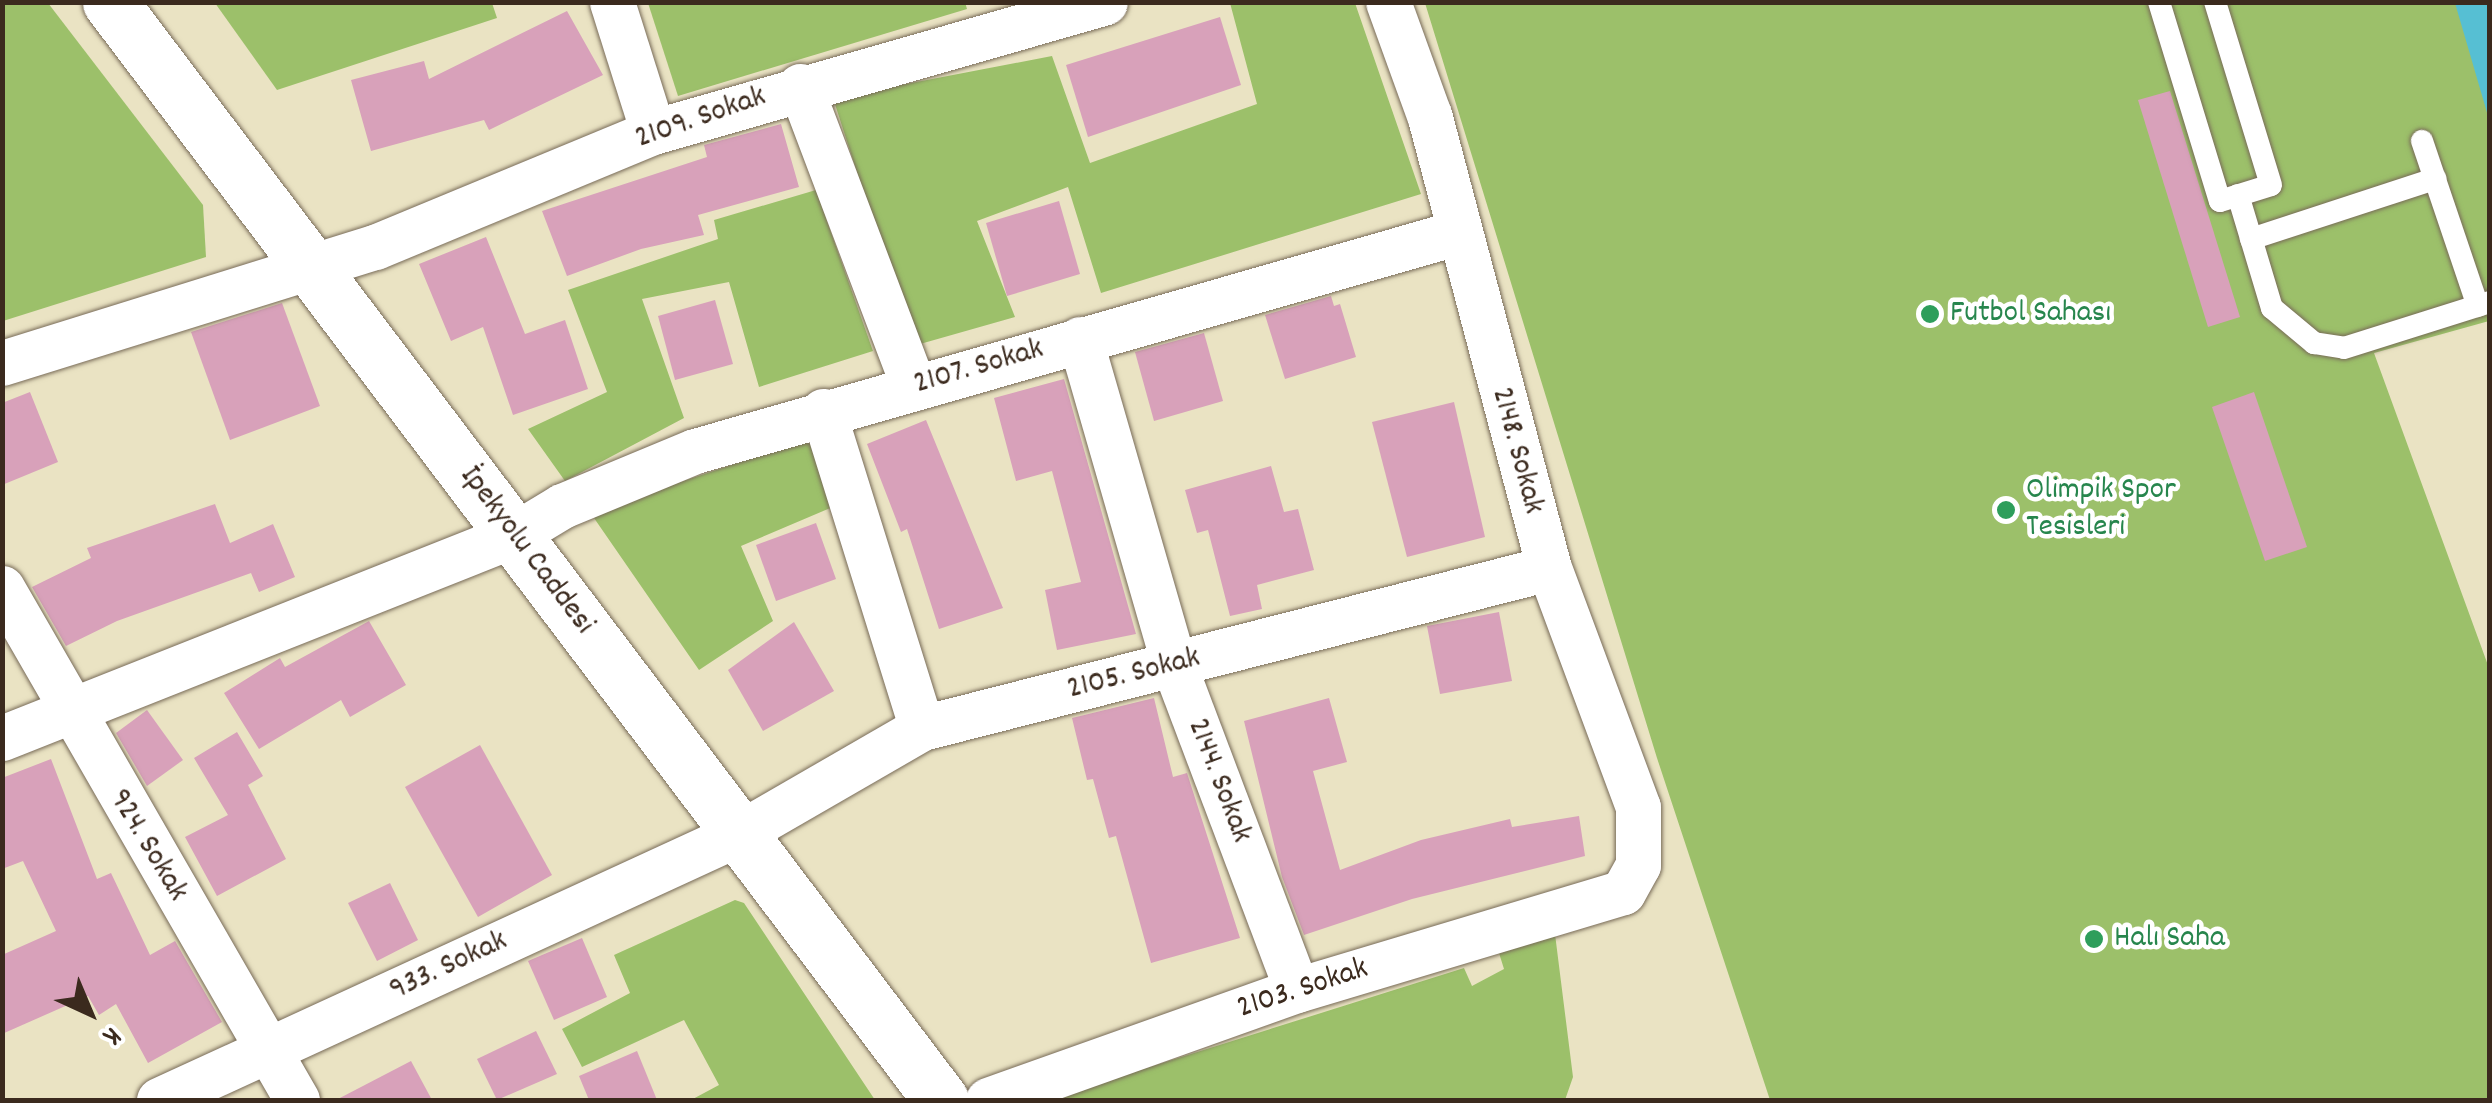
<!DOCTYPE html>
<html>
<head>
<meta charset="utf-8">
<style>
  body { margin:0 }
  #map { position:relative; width:2492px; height:1103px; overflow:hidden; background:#eae3c3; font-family:Dekko,sans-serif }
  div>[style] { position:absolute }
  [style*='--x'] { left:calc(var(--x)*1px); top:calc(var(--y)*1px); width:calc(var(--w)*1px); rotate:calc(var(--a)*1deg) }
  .green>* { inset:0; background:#9cc06a }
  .water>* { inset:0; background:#56bfd3 }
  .building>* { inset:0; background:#d8a1ba }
  .roads { filter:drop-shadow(0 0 2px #786b58) drop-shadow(0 0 2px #786b58) }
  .service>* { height:22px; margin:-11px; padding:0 11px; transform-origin:11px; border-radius:11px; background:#fff }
  .minor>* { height:45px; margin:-22.5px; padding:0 22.5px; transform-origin:22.5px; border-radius:22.5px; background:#fff }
  .tertiary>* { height:55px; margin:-27.5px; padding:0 27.5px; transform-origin:27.5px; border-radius:27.5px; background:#fff }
  .dots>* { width:28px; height:28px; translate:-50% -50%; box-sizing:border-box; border:5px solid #fff; border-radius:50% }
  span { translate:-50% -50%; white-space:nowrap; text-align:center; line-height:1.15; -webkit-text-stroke:9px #fff; paint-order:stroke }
  .street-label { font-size:32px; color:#3b2a1e }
  .leisure-label { font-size:32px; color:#27864d }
  .left { translate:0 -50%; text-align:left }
  .frame { position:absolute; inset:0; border:5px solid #3b2a1e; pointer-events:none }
  .north { position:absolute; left:40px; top:963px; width:100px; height:100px; -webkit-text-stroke:8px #fff; paint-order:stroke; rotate:136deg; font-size:28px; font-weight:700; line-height:40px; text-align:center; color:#3b2a1e }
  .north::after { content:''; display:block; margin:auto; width:35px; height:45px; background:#3b2a1e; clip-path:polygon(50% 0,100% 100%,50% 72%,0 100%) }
</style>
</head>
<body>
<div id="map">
  <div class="green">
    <div style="clip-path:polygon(3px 2px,48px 3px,203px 205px,206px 257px,3px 321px)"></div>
    <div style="clip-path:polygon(965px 2px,967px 9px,678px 96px,648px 3px)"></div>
    <div style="clip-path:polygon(215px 3px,492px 3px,497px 18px,277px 90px)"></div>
    <div style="clip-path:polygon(1230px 3px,1355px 3px,1421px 194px,1101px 293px,1068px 187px,977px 221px,1015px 317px,913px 346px,833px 98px,1052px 56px,1090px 163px,1257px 104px)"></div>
    <div style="clip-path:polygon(1425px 3px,2489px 3px,2489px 321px,2374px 353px,2489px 668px,2489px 1100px,1770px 1100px,1657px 758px)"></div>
    <div style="clip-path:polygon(816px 190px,873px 351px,759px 387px,729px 282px,642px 299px,684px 418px,565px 481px,528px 429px,607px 392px,568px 290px,718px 239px,714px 220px)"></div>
    <div style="clip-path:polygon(819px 436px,835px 506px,741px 546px,773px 621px,699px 670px,594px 518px,605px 507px)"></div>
    <div style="clip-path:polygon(735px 900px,744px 903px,875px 1100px,691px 1100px,719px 1085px,684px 1020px,582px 1067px,562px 1029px,630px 993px,614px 955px)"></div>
    <div style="clip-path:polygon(1555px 934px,1573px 1077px,1565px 1100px,1051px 1098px,1464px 968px,1472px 986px,1504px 969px,1499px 953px)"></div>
  </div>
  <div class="water">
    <div style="clip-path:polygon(2455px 3px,2489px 3px,2489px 116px,2488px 116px)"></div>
  </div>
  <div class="building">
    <div style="clip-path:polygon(567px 11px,603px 75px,489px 130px,484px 120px,371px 151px,351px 80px,424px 61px,429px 79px)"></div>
    <div style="clip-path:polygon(1220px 17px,1241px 85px,1088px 137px,1066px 65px)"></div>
    <div style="clip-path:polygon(2170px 91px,2240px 317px,2208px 327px,2138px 100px)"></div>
    <div style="clip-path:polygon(781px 124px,799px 187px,698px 215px,704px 235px,641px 249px,567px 276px,542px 211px,707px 157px,704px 145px)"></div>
    <div style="clip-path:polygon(1059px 201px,1080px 274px,1007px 296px,986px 223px)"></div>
    <div style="clip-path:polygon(486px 237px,525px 334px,565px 320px,588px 389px,513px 415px,483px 327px,451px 341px,419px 264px)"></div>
    <div style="clip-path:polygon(1331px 296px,1334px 306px,1340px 304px,1356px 357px,1285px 379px,1265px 315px)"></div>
    <div style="clip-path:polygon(715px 300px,733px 364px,675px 380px,658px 316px)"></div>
    <div style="clip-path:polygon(282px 303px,320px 406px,230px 440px,191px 332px)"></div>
    <div style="clip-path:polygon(1204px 333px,1223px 401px,1154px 421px,1135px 352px)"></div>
    <div style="clip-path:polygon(1064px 379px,1136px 634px,1057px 650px,1045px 590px,1081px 582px,1052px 471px,1016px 481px,994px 398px)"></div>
    <div style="clip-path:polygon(30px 392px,58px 462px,2px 485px,2px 403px)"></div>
    <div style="clip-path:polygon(2254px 392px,2307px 547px,2265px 561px,2212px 407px)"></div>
    <div style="clip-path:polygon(1454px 402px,1485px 537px,1407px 557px,1372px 422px)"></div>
    <div style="clip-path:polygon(926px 420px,1003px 608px,939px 629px,907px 529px,901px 532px,867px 444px)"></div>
    <div style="clip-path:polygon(1271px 466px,1284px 512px,1298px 509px,1314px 570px,1257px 585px,1262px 609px,1230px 616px,1208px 530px,1197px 533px,1185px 490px)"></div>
    <div style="clip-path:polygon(215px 504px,230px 543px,273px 524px,295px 577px,259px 592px,251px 573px,117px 621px,66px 646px,32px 587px,91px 558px,87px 548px)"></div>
    <div style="clip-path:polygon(816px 523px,836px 579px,776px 601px,756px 545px)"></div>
    <div style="clip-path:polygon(1499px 612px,1512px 681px,1440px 694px,1427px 626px)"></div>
    <div style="clip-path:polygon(369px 621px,406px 685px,350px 717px,341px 700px,259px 749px,224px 693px,280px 658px,285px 667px)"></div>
    <div style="clip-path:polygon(794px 622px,834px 691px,763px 731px,728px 670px)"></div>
    <div style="clip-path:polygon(1154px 698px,1173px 777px,1187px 773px,1240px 938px,1151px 963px,1116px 836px,1109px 838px,1093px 779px,1087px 780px,1072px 718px)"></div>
    <div style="clip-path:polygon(1329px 698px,1347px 762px,1313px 771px,1340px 870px,1421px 840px,1510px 819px,1512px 827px,1579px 816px,1585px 856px,1412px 899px,1304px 935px,1282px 877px,1244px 721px)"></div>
    <div style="clip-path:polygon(147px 710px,183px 760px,147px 786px,116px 733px)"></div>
    <div style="clip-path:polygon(237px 732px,263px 776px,248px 785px,286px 859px,217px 896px,185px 837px,228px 815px,194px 758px)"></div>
    <div style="clip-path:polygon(480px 745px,552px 875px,478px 917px,405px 787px)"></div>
    <div style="clip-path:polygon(51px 759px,97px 879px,111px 873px,150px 955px,175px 941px,222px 1022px,148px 1063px,116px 1004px,99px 1015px,88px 996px,2px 1034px,2px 955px,56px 931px,23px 861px,2px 869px,2px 778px)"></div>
    <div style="clip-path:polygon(390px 883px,418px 940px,377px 961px,348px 903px)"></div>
    <div style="clip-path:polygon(582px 938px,607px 997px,554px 1020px,528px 961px)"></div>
    <div style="clip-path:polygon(536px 1031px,557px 1074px,497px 1100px,477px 1059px)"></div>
    <div style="clip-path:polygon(637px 1051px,657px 1100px,589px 1100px,579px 1076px)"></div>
    <div style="clip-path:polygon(411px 1061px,432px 1100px,336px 1100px)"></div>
  </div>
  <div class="roads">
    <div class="service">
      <div style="--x:2159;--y:2;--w:208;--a:73"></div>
      <div style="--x:2220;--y:201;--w:53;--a:-17.4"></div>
      <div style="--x:2271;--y:185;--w:191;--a:-107"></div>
      <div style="--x:2422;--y:141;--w:174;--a:71.3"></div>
      <div style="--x:2238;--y:195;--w:118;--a:73.3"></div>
      <div style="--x:2272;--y:308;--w:55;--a:39.8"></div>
      <div style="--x:2314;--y:343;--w:30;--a:9"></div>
      <div style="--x:2344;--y:348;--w:153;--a:-17.5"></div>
      <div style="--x:2251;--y:239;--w:194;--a:-18.1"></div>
    </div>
    <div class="minor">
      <div style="--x:612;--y:2;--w:136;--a:72.5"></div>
      <div style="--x:800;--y:86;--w:323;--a:69.3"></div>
      <div style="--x:1080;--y:339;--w:339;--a:73.9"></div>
      <div style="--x:1174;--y:665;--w:347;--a:69.3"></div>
      <div style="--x:2;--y:363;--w:391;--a:-17.3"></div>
      <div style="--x:375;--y:247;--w:301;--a:-22.5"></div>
      <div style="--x:653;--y:132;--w:470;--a:-16"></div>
      <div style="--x:823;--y:411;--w:332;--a:72.7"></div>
      <div style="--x:2;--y:588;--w:591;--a:60.05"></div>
      <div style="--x:2;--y:738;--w:551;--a:-21.63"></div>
      <div style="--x:514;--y:535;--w:56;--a:-31.1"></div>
      <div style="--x:562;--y:506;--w:144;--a:-22.5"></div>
      <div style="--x:695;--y:451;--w:792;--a:-15.99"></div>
      <div style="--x:159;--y:1100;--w:639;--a:-24.68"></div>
      <div style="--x:740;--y:833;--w:210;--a:-30"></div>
      <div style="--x:922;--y:728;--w:647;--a:-14.32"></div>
      <div style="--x:988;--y:1100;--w:328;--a:-19.6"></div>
      <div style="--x:1297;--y:990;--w:340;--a:-16.7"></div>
      <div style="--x:1623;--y:892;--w:31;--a:-61"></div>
      <div style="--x:1638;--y:865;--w:58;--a:-90"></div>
      <div style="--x:1638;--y:807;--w:255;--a:-110.4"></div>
      <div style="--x:1549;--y:568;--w:469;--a:-104.8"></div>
      <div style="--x:1429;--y:115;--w:120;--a:-109.9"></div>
    </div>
    <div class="tertiary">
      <div style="--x:110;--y:2;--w:1377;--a:52.88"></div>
    </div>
  </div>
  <div class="dots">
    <div style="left:1930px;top:314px;background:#2e9e5b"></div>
    <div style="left:2006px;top:510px;background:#2e9e5b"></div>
    <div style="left:2094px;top:939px;background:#2e9e5b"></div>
  </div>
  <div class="street-label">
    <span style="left:701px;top:119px;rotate:-19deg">2109. Sokak</span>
    <span style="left:979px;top:368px;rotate:-16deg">2107. Sokak</span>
    <span style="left:1516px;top:451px;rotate:75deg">2148. Sokak</span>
    <span style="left:526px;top:551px;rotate:53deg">İpekyolu Caddesi</span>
    <span style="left:1134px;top:675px;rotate:-14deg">2105. Sokak</span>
    <span style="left:1218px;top:781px;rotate:69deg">2144. Sokak</span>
    <span style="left:147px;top:846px;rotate:59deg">924. Sokak</span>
    <span style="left:449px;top:967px;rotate:-25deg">933. Sokak</span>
    <span style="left:1303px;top:990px;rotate:-18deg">2103. Sokak</span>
  </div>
  <div class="leisure-label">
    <span class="left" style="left:1950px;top:314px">Futbol Sahası</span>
    <span class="left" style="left:2026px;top:510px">Olimpik Spor<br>Tesisleri</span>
    <span class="left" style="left:2114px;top:939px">Halı Saha</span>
  </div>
  <div class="frame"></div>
  <div class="north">K</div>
</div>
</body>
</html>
